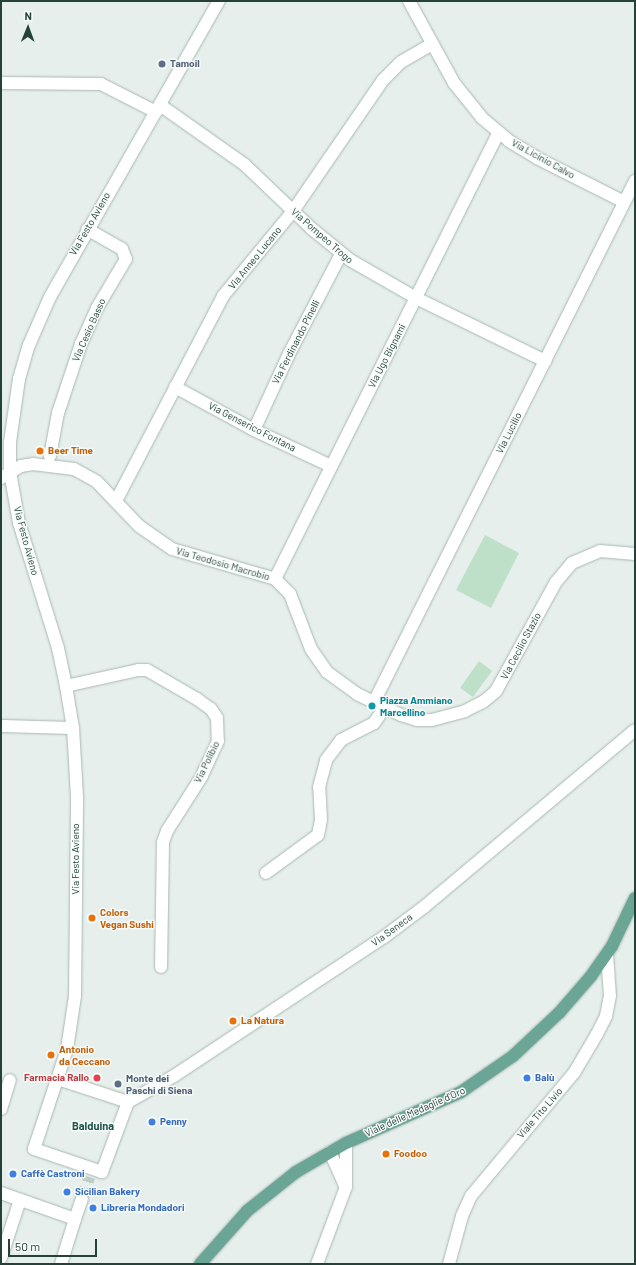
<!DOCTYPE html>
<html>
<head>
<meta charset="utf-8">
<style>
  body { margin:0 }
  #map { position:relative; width:636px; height:1265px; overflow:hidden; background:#e6efeb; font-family:Barlow,sans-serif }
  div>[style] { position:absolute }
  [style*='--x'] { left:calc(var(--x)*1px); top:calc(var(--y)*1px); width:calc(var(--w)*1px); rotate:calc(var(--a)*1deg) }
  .green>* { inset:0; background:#bfe0c8 }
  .minor-tunnel>* { height:12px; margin-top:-6px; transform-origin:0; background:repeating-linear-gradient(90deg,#bfccc8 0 12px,transparent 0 18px) }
  .roads { filter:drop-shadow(0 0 1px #a8b8b2) drop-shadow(0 0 1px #a8b8b2) }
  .minor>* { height:12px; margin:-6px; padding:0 6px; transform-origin:6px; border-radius:6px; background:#fff }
  .major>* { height:12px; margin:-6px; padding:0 6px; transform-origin:6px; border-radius:6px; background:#6aa596 }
  .dots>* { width:11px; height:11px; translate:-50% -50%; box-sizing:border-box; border:2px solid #f7fbf9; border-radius:50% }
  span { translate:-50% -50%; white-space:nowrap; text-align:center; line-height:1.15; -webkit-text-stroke:3px #f7fbf9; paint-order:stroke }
  .service-label { font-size:10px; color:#4e5e75; font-weight:700 }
  .left { translate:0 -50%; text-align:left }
  .street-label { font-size:10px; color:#24423a }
  .food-label { font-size:10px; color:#c56008; font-weight:700 }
  .culture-label { font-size:10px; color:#0d838f; font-weight:700 }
  .health-label { font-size:10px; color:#be3a42; font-weight:700 }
  .right { translate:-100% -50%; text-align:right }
  .shop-label { font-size:10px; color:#366cbe; font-weight:700 }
  .neighbourhood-label { font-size:11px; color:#1f5548; font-weight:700 }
  .frame { position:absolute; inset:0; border:2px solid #24423a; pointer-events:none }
  .north { position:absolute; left:8px; top:8px; width:40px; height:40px; -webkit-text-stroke:3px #f7fbf9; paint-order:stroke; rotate:1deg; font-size:11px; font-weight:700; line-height:16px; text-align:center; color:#24423a }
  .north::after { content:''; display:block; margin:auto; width:14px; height:18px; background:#24423a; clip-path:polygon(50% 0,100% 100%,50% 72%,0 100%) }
  .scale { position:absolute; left:8px; top:1239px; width:89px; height:18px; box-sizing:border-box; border:2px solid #24423a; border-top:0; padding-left:5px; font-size:12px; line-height:14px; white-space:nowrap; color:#24423a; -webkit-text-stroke:3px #f7fbf9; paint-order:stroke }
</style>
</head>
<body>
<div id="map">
  <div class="green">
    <div style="clip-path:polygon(485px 535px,519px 553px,491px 608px,456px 590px)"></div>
    <div style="clip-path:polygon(479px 661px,492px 671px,473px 697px,460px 688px)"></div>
  </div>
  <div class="minor-tunnel">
    <div style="--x:82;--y:1199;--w:23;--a:-72"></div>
  </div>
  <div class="roads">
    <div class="minor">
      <div style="--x:409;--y:1;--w:94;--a:61.2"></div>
      <div style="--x:454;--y:83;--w:45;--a:51.3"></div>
      <div style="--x:482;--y:118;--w:35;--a:40"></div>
      <div style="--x:509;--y:141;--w:33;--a:31"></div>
      <div style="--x:537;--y:158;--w:97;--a:26.8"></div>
      <div style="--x:1;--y:83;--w:100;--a:0.6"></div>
      <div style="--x:101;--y:84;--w:62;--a:27"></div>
      <div style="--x:160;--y:105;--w:104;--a:35.2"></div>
      <div style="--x:245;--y:165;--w:93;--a:43.7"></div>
      <div style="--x:312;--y:229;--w:49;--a:39.2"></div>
      <div style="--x:350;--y:260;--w:76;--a:29.9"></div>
      <div style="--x:416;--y:298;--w:144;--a:26"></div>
      <div style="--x:175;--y:387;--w:90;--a:28.6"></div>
      <div style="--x:254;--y:430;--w:85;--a:25.1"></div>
      <div style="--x:254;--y:430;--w:84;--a:-65.3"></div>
      <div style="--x:289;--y:354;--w:113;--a:-62.5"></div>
      <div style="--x:50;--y:456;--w:44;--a:-79.5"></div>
      <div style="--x:58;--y:413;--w:73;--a:-71.6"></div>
      <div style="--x:81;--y:344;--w:39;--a:-66"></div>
      <div style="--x:97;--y:308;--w:57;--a:-59.4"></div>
      <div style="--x:126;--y:259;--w:11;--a:-112"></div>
      <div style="--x:122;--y:249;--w:40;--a:-150.3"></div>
      <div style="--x:1;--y:478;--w:23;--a:-31"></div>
      <div style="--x:21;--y:466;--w:12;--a:-9"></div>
      <div style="--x:33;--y:464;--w:41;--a:7"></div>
      <div style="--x:74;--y:469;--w:26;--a:29"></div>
      <div style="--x:97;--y:482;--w:61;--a:46.3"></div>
      <div style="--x:139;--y:526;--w:40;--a:34.9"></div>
      <div style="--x:172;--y:549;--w:107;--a:16.2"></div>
      <div style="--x:275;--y:579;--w:21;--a:45"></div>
      <div style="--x:290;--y:594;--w:59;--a:69.1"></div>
      <div style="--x:311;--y:649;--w:28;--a:55"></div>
      <div style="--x:327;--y:672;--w:37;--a:36"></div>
      <div style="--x:357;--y:694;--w:49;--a:25.5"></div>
      <div style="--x:401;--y:715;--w:17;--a:17"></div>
      <div style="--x:417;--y:720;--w:15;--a:0"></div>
      <div style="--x:432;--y:720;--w:34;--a:-15"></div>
      <div style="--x:465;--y:711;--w:20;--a:-27"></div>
      <div style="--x:483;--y:702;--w:17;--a:-40"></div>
      <div style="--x:496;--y:691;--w:124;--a:-61.2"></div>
      <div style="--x:556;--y:582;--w:25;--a:-50"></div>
      <div style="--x:572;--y:563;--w:30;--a:-23"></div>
      <div style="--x:600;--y:551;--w:35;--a:5"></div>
      <div style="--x:116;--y:501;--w:231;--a:-62.4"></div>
      <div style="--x:223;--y:296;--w:110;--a:-50.5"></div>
      <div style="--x:293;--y:211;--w:159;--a:-55.5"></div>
      <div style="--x:383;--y:80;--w:25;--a:-45"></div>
      <div style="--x:401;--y:62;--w:36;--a:-30"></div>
      <div style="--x:275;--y:579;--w:499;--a:-63.4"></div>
      <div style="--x:66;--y:686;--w:74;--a:-12.5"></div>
      <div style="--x:138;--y:670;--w:9;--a:0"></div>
      <div style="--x:147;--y:670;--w:58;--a:30.1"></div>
      <div style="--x:197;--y:699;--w:17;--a:36"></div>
      <div style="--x:211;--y:709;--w:11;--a:56"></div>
      <div style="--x:217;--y:718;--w:23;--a:88"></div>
      <div style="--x:218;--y:741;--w:38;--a:115"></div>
      <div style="--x:202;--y:776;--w:65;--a:122.5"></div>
      <div style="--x:167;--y:831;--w:12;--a:110"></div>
      <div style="--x:163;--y:842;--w:125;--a:90.9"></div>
      <div style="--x:374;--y:702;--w:583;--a:-63.39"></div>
      <div style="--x:1;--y:726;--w:72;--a:1.6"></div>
      <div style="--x:266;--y:873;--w:64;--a:-36.2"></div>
      <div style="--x:318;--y:835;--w:15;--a:-79"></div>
      <div style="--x:321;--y:820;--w:33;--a:-93"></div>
      <div style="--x:319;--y:787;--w:28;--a:-75"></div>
      <div style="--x:326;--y:760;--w:25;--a:-53"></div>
      <div style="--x:341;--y:740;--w:37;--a:-27"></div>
      <div style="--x:374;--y:723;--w:19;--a:-55"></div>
      <div style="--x:58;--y:1079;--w:74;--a:18.2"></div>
      <div style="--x:128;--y:1102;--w:75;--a:110.4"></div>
      <div style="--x:102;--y:1172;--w:72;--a:-161.3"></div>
      <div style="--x:34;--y:1149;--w:105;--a:-71.7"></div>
      <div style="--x:67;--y:1049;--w:54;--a:-81.4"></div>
      <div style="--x:75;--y:996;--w:199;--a:-89.4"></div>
      <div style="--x:77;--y:797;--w:69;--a:-93.3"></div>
      <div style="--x:73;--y:728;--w:43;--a:-99.5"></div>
      <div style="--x:66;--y:686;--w:39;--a:-102"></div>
      <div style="--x:58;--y:648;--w:131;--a:-107.3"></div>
      <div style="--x:19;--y:523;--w:52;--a:-100"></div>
      <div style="--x:10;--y:472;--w:30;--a:-90"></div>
      <div style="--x:10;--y:442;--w:64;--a:-81.9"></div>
      <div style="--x:19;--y:379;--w:35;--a:-74"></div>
      <div style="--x:29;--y:345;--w:52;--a:-66.4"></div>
      <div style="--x:50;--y:297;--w:341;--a:-60.3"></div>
      <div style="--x:128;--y:1102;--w:53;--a:-29.5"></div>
      <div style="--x:174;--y:1076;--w:252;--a:-33.5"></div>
      <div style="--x:384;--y:937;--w:50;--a:-36.9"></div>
      <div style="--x:424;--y:907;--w:275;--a:-40"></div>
      <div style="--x:1;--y:1109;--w:30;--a:-73"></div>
      <div style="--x:330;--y:1152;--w:35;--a:66"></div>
      <div style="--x:1;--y:1193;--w:78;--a:19.4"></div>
      <div style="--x:75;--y:1219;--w:47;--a:107.3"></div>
      <div style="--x:75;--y:1219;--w:21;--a:-71"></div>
      <div style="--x:1;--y:1258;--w:61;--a:-71.9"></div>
      <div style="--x:317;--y:1264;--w:82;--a:-69.4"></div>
      <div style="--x:346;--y:1187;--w:44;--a:-90"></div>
      <div style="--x:449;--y:1264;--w:50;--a:-74.8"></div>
      <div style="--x:462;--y:1216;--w:22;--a:-66"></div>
      <div style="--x:471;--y:1196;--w:160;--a:-50.1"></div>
      <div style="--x:574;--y:1073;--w:45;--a:-59.5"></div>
      <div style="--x:597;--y:1034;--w:20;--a:-63"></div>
      <div style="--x:606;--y:1016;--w:20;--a:-79"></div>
      <div style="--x:610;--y:996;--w:42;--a:-94.1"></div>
    </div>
    <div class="major">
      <div style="--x:200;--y:1264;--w:71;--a:-48.4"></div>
      <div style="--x:247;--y:1211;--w:63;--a:-38.5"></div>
      <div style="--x:296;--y:1172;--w:58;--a:-30.1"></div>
      <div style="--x:346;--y:1143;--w:126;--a:-23.9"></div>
      <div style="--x:461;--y:1092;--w:63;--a:-34.7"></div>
      <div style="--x:513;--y:1056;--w:63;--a:-43.1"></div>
      <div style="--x:559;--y:1013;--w:49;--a:-49.1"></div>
      <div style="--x:591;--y:976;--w:37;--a:-55"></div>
      <div style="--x:612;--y:946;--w:53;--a:-64.4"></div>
    </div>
  </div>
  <div class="dots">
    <div style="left:162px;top:64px;background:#5c6f8a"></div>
    <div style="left:40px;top:451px;background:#e8710a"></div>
    <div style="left:372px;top:706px;background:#0f9aa8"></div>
    <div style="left:92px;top:918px;background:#e8710a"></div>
    <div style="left:233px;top:1021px;background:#e8710a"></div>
    <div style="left:51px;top:1055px;background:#e8710a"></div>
    <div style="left:97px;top:1078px;background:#e0444e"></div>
    <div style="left:527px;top:1078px;background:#3f7fe0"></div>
    <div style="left:118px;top:1084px;background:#5c6f8a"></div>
    <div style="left:152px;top:1122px;background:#3f7fe0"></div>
    <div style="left:386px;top:1154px;background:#e8710a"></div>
    <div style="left:13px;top:1174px;background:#3f7fe0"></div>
    <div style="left:67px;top:1192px;background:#3f7fe0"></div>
    <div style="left:93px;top:1208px;background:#3f7fe0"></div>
  </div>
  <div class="service-label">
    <span class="left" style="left:170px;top:64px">Tamoil</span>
    <span class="left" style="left:126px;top:1084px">Monte dei<br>Paschi di Siena</span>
  </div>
  <div class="street-label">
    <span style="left:543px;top:159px;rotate:29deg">Via Licinio Calvo</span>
    <span style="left:90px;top:224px;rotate:-60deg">Via Festo Avieno</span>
    <span style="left:322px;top:236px;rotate:41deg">Via Pompeo Trogo</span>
    <span style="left:255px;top:258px;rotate:-51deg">Via Anneo Lucano</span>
    <span style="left:89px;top:330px;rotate:-66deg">Via Cesio Basso</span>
    <span style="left:296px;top:342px;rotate:-63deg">Via Ferdinando Pinelli</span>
    <span style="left:387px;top:356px;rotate:-63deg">Via Ugo Bignami</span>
    <span style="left:252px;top:427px;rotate:27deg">Via Genserico Fontana</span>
    <span style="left:509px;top:433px;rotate:-63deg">Via Lucilio</span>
    <span style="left:26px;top:541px;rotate:75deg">Via Festo Avieno</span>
    <span style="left:223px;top:564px;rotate:16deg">Via Teodosio Macrobio</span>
    <span style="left:521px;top:646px;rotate:-62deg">Via Cecilio Stazio</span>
    <span style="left:207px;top:762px;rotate:-64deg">Via Polibio</span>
    <span style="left:76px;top:859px;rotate:-90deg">Via Festo Avieno</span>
    <span style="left:392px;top:930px;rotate:-36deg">Via Seneca</span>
    <span style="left:415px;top:1112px;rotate:-24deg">Viale delle Medaglie d'Oro</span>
    <span style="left:540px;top:1113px;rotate:-49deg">Viale Tito Livio</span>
  </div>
  <div class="food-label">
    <span class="left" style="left:48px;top:451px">Beer Time</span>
    <span class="left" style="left:100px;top:918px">Colors<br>Vegan Sushi</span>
    <span class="left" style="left:241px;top:1021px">La Natura</span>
    <span class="left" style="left:59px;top:1055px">Antonio<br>da Ceccano</span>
    <span class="left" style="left:394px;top:1154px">Foodoo</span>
  </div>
  <div class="culture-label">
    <span class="left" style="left:380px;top:706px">Piazza Ammiano<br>Marcellino</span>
  </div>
  <div class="health-label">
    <span class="right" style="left:89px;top:1078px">Farmacia Rallo</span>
  </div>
  <div class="shop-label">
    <span class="left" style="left:535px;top:1078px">Balù</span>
    <span class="left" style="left:160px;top:1122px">Penny</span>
    <span class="left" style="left:21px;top:1174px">Caffè Castroni</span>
    <span class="left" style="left:75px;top:1192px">Sicilian Bakery</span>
    <span class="left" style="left:101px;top:1208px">Libreria Mondadori</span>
  </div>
  <div class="neighbourhood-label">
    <span style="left:93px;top:1126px">Balduina</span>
  </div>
  <div class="frame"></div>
  <div class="north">N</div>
  <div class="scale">50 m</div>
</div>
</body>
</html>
